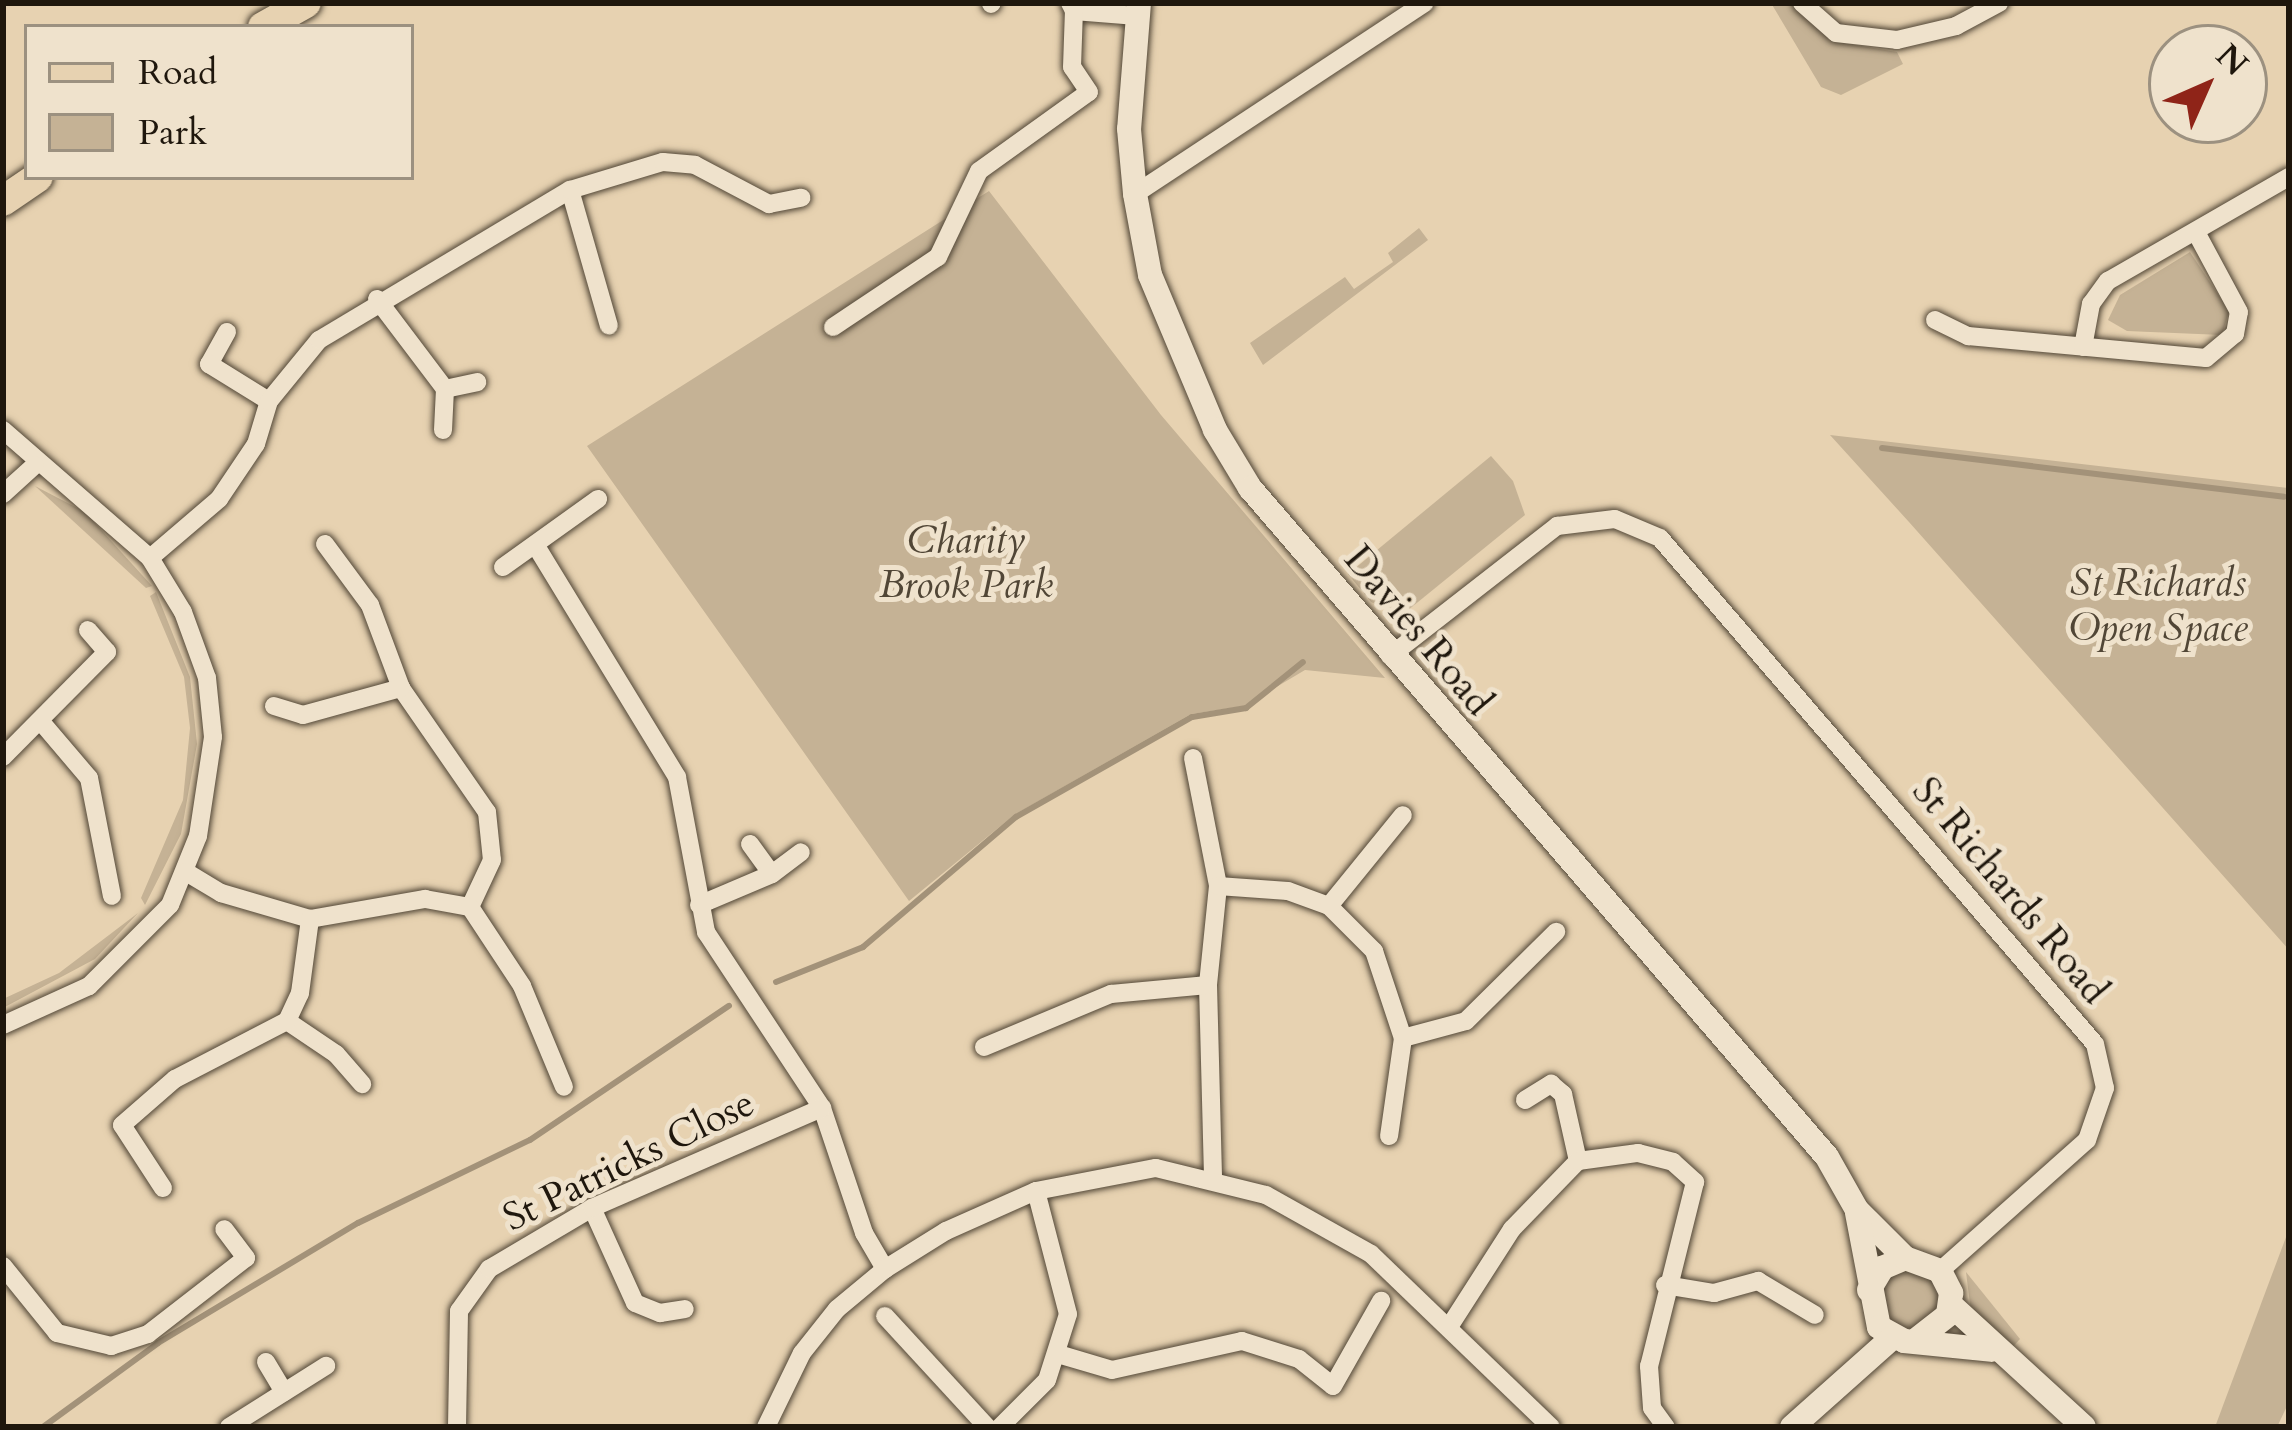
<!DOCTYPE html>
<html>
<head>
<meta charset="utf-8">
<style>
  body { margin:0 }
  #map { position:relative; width:2292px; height:1430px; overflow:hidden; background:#e7d2b1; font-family:Cardo,serif }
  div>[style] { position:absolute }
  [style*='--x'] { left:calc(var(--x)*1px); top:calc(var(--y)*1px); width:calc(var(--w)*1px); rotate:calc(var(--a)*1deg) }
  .green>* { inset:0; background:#c5b295 }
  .round { border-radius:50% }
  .stream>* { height:6px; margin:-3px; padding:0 3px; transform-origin:3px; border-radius:3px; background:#a39279 }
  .roads { filter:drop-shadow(0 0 3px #514636) drop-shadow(0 0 3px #514636) }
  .minor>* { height:18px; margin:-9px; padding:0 9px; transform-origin:9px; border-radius:9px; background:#efe2cc }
  .tertiary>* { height:24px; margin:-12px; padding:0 12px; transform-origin:12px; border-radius:12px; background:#efe2cc }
  .primary>* { height:30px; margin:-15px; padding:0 15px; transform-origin:15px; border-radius:15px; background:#e7d2b1 }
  span { translate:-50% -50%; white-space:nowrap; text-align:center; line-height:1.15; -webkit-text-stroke:10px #efe2cc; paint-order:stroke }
  .park-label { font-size:39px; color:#514636; font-style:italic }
  .street-label { font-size:39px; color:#1f170d }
  .frame { position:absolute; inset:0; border:6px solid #1f170d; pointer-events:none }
  .legend { position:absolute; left:24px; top:24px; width:390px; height:156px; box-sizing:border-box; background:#efe2cc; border:3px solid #9c9180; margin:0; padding:15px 21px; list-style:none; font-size:36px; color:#1f170d }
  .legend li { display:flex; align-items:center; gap:24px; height:60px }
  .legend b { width:60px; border:3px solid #9c9180 }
  .north { position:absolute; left:2148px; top:24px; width:120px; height:120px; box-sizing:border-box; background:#efe2cc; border:3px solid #9c9180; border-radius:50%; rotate:45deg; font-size:33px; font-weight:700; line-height:48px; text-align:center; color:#1f170d }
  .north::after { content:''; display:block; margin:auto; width:42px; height:54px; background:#8f2418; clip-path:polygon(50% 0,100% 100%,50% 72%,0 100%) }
</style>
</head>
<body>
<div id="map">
  <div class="green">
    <div style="clip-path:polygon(1771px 3px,1791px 3px,1832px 41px,1897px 52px,1903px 64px,1841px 95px,1821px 87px)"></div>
    <div style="clip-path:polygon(989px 191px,1161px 415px,1385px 678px,1305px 670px,1244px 706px,1191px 714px,1014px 815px,909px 901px,587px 446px)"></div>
    <div style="clip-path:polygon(1419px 228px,1428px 240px,1263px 365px,1250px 343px,1345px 277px,1354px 289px,1393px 262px,1388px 253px)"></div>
    <div style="clip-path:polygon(2190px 252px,2229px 311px,2222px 335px,2127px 331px,2108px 320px,2120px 295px)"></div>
    <div style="clip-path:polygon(1830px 435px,2289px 488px,2289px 950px,1909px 522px)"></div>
    <div style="clip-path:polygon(1491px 456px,1513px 481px,1525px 515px,1402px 615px,1371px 602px,1348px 574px)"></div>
    <div style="clip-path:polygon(35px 486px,85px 512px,152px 586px,146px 588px)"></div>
    <div style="clip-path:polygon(156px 592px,190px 677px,197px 744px,181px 834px,145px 905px,141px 898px,183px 800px,190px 728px,184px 677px,150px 596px)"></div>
    <div style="clip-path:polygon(138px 913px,95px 959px,3px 1008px,3px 999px,59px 973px)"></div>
    <div style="clip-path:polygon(2289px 1229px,2289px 1402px,2277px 1427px,2215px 1427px)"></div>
    <div class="round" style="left:1881px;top:1270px;width:58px;height:58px"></div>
    <div style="clip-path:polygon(1966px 1272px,2020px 1339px,2008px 1352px,1971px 1312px)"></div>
  </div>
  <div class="stream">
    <div style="--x:1882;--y:448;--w:405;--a:6.9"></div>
    <div style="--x:776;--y:982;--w:94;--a:-21.9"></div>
    <div style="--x:863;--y:947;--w:201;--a:-40.4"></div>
    <div style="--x:1016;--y:817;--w:202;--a:-29.6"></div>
    <div style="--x:1192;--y:717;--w:55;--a:-9.5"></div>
    <div style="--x:1246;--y:708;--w:73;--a:-38.9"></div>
    <div style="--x:43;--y:1427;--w:142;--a:-36.1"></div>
    <div style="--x:158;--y:1343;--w:233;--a:-31"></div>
    <div style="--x:358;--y:1223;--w:191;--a:-25.8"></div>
    <div style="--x:530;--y:1140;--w:240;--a:-34"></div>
  </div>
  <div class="roads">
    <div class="minor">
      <div style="--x:1070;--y:3;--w:9;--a:63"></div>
      <div style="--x:1074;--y:11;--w:63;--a:4.5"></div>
      <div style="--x:1802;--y:3;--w:45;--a:41.4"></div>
      <div style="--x:1836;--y:33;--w:61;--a:6.5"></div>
      <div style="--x:1897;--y:40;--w:61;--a:-13.3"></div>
      <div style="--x:1956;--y:26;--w:49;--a:-28.1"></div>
      <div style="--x:991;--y:4;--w:1;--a:-45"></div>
      <div style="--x:570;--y:190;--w:141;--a:74"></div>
      <div style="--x:1135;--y:194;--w:347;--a:-33.4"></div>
      <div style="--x:377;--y:299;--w:113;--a:52.9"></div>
      <div style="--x:445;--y:389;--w:33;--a:-12"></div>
      <div style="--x:1935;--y:320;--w:37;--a:26"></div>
      <div style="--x:1968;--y:336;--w:239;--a:5.3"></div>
      <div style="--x:2206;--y:358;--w:38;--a:-40"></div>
      <div style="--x:2235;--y:334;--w:22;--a:-80"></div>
      <div style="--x:2239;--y:312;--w:91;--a:-118.3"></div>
      <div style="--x:833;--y:327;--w:126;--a:-33.7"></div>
      <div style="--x:938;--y:257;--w:95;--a:-64.5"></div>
      <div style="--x:979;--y:171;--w:135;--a:-35.7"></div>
      <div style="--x:1089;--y:92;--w:30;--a:-124"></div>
      <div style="--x:1072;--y:67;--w:56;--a:-88"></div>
      <div style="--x:227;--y:332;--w:37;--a:119"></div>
      <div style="--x:209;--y:364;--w:70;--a:31.7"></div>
      <div style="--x:2083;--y:347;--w:44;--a:-79.5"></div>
      <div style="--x:2091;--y:304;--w:29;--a:-54"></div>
      <div style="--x:2108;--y:281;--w:209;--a:-29.9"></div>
      <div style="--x:3;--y:430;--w:195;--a:41"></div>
      <div style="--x:150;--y:558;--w:63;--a:58.6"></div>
      <div style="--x:183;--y:612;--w:70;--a:70"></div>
      <div style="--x:207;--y:678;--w:59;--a:84.2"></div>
      <div style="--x:213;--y:737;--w:100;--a:98.6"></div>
      <div style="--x:198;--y:836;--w:74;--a:112.1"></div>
      <div style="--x:170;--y:905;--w:115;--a:135"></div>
      <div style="--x:89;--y:986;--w:94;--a:155.6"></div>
      <div style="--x:443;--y:430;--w:41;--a:-87.2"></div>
      <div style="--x:3;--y:494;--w:43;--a:-42.2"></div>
      <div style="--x:325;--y:544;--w:76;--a:53.6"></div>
      <div style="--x:370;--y:605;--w:89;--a:69.5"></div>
      <div style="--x:401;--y:688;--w:151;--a:55.3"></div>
      <div style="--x:487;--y:812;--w:48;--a:84.1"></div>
      <div style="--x:492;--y:860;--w:52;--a:115.1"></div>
      <div style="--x:536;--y:546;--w:271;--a:58.6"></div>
      <div style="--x:677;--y:777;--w:158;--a:79.4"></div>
      <div style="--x:706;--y:932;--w:211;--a:56.6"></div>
      <div style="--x:822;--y:1108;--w:132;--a:71.4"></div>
      <div style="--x:864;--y:1233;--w:42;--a:59.7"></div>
      <div style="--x:150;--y:558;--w:91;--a:-40.5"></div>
      <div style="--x:219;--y:499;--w:66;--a:-56.1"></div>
      <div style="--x:256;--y:444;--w:45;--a:-73.2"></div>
      <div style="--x:269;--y:401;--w:79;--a:-50.7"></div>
      <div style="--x:319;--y:340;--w:292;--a:-30.9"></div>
      <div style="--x:570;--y:190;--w:97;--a:-16.8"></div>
      <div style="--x:663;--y:162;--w:32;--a:5"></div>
      <div style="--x:695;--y:165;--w:84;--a:27.8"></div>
      <div style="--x:769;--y:204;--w:33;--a:-11"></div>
      <div style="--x:503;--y:567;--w:117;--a:-35.6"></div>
      <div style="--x:1390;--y:656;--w:212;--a:-37.9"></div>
      <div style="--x:1557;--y:526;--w:58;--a:-6.9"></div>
      <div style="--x:1615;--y:519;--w:49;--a:22.9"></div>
      <div style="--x:1660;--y:538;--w:667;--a:49.31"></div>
      <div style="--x:2095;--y:1044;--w:45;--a:77.2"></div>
      <div style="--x:2105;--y:1088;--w:55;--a:109.1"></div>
      <div style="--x:2087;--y:1140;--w:197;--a:138.3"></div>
      <div style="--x:274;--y:706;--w:30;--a:17"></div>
      <div style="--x:303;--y:715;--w:102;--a:-15.4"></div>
      <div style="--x:43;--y:724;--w:71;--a:49.6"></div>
      <div style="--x:89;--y:778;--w:120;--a:79"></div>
      <div style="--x:3;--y:757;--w:148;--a:-45.3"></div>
      <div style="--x:107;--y:652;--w:29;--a:-131"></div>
      <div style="--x:1193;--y:758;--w:130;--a:78.9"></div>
      <div style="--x:1218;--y:886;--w:100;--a:95.8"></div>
      <div style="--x:1208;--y:985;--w:192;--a:88.5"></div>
      <div style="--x:750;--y:844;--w:37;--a:54"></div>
      <div style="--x:186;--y:872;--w:41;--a:31"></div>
      <div style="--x:221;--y:893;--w:93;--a:16.3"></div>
      <div style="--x:310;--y:919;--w:117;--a:-9.9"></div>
      <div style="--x:425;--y:899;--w:46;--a:10.1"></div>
      <div style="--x:470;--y:907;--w:95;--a:56.6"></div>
      <div style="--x:522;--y:986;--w:109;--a:67.4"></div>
      <div style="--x:1218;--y:886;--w:70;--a:4.1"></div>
      <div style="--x:1288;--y:891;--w:44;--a:20.1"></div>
      <div style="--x:1329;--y:906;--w:64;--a:45"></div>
      <div style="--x:1374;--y:951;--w:92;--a:71.6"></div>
      <div style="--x:1403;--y:1038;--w:99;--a:98.1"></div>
      <div style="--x:699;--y:905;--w:79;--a:-23"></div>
      <div style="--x:772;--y:874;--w:36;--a:-37"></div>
      <div style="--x:1329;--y:906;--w:117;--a:-50.9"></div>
      <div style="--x:287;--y:1021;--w:59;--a:34"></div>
      <div style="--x:336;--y:1054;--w:40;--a:49"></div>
      <div style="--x:1403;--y:1038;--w:65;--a:-15.1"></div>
      <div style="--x:1466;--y:1021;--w:127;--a:-44.7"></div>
      <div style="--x:984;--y:1047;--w:138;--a:-22.7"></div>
      <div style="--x:1111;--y:994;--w:97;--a:-5.3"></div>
      <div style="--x:1525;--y:1100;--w:31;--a:-32"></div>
      <div style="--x:1551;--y:1084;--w:16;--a:40"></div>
      <div style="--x:1563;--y:1094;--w:69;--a:77.4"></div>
      <div style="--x:163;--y:1188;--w:75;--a:-123.1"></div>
      <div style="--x:122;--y:1125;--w:70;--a:-41"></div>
      <div style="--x:175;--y:1079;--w:126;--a:-27.4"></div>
      <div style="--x:287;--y:1021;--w:31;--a:-65"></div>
      <div style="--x:300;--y:993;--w:75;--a:-82.3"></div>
      <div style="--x:592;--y:1208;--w:104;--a:65.6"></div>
      <div style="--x:635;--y:1303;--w:27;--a:22"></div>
      <div style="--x:660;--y:1313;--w:25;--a:-9"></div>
      <div style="--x:3;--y:1266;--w:86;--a:51.1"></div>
      <div style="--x:57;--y:1333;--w:56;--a:13.5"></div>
      <div style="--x:111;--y:1346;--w:39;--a:-18"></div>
      <div style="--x:148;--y:1334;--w:124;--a:-37.8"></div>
      <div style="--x:246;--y:1258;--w:36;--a:-127"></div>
      <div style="--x:1665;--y:1285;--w:50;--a:9.3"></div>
      <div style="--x:1714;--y:1293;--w:46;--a:-15.3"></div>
      <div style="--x:1758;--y:1281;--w:66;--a:30.8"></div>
      <div style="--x:885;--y:1316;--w:151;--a:47.4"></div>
      <div style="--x:1451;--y:1324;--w:113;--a:-57.3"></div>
      <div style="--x:1512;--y:1229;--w:95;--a:-45.9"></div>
      <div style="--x:1578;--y:1161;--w:61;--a:-7.6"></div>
      <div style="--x:1638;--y:1153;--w:36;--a:14"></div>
      <div style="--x:1673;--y:1162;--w:30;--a:42"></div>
      <div style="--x:1695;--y:1182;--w:190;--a:104"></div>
      <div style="--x:1649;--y:1366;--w:42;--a:85.9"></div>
      <div style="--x:1652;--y:1408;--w:24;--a:54"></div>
      <div style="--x:1058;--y:1354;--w:56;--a:16.5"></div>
      <div style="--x:1112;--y:1370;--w:133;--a:-12.6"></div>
      <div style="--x:1242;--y:1341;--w:60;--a:17.5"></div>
      <div style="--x:1299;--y:1359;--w:43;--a:38.5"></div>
      <div style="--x:1333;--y:1386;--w:98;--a:-60.5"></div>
      <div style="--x:266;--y:1362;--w:35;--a:59"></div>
      <div style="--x:229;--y:1427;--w:115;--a:-32.2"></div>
      <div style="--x:457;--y:1427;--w:116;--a:-89"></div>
      <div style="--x:459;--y:1311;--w:52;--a:-54.5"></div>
      <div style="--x:489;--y:1269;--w:120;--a:-30.6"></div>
      <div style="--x:592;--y:1208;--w:251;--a:-23.5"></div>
      <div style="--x:766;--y:1427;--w:82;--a:-64.1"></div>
      <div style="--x:802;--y:1353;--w:56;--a:-51.5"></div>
      <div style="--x:837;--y:1309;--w:62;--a:-39.8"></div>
      <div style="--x:885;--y:1269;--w:72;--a:-31.9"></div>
      <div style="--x:946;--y:1231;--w:98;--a:-24"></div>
      <div style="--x:1036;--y:1191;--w:122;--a:-10.9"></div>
      <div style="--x:1156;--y:1168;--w:113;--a:13.8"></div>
      <div style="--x:1266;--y:1195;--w:120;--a:29.3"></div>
      <div style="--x:1371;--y:1254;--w:250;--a:43.9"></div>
      <div style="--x:1000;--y:1427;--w:66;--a:-45"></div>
      <div style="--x:1047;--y:1380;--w:69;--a:-72.3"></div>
      <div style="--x:1068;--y:1314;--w:127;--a:-104.6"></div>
    </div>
    <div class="tertiary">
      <div style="--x:1139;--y:3;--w:126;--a:94.5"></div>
      <div style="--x:1129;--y:129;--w:65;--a:84.7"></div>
      <div style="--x:1135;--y:194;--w:82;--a:79.5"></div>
      <div style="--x:1150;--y:275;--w:168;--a:67.2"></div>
      <div style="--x:1215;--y:430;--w:68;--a:58.9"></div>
      <div style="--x:1250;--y:488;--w:883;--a:49.22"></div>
      <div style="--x:1827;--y:1157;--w:61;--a:60.5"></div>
      <div style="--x:1857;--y:1210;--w:68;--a:45"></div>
      <div style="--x:1857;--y:1213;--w:116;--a:79.1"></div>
      <div style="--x:1879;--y:1327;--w:29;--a:29"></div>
      <div style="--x:1904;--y:1341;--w:88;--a:5.8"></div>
      <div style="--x:1869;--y:1290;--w:26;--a:-59"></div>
      <div style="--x:1882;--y:1268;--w:25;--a:-23"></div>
      <div style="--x:1905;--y:1258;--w:37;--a:20"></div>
      <div style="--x:1940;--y:1271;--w:25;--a:63"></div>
      <div style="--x:1951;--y:1293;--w:22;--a:98"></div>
      <div style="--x:1948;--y:1315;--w:41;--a:142"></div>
      <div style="--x:1951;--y:1305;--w:180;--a:42.5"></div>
      <div style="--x:1792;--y:1427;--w:135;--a:-41.7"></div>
    </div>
    <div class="primary">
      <div style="--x:263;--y:27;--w:49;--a:-29.2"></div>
      <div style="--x:3;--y:201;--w:42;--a:-34.4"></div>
    </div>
  </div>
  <div class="park-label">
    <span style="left:966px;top:563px">Charity<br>Brook Park</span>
    <span style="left:2158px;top:606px">St Richards<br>Open Space</span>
  </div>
  <div class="street-label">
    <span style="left:1418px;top:631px;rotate:50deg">Davies Road</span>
    <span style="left:2010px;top:891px;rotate:50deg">St Richards Road</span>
    <span style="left:629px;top:1161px;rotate:-26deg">St Patricks Close</span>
  </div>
  <div class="frame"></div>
  <ul class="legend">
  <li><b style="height:15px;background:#e7d2b1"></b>Road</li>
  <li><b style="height:33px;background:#c5b295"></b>Park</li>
  </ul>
  <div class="north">N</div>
</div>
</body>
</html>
